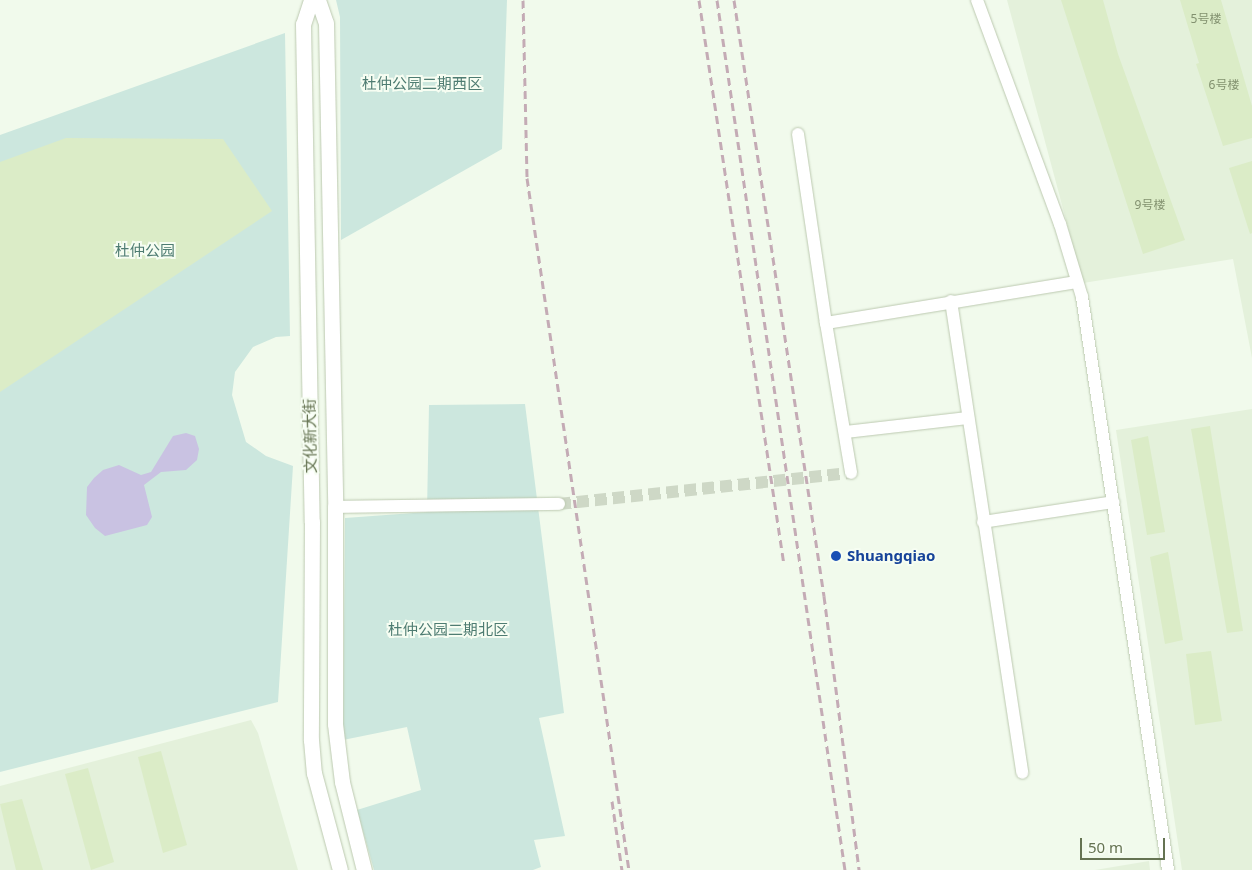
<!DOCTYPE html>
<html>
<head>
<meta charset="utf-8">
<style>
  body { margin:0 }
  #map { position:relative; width:1252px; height:870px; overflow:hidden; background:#f1faec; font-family:"Noto Sans","Noto Sans SC",sans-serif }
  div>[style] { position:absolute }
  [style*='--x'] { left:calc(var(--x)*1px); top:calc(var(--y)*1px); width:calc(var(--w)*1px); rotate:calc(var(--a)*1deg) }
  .residential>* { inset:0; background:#e4f1db }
  .green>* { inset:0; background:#cce7de }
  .water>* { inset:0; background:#c9c2e2 }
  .building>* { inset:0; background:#dbecc7 }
  .minor-tunnel>* { height:12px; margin-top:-6px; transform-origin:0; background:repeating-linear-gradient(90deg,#ced8c6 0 12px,transparent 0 18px) }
  .roads { filter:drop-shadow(0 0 1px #bcc9b0) drop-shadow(0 0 1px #bcc9b0) }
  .minor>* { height:12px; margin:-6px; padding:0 6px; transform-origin:6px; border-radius:6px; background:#fff }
  .tertiary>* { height:15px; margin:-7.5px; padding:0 7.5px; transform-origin:7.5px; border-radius:7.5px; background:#fff }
  .rail>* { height:3px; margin-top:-1.5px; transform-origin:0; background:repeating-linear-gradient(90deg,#c4abb5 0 8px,transparent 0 13px) }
  .dots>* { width:14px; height:14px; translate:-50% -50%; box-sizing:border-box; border:2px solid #f6fdf2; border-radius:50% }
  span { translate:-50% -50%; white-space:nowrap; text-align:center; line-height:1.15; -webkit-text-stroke:4px #f6fdf2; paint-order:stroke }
  .number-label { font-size:12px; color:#82916f }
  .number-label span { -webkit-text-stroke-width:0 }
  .park-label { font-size:15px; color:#4e7c72 }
  .street-label { font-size:15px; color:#657352 }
  .transit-label { font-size:15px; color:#164399; font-weight:700 }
  .left { translate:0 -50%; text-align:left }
  .scale { position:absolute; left:1080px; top:838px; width:85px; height:22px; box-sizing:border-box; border:2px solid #657352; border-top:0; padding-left:6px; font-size:15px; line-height:18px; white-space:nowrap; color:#657352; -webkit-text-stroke:4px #f6fdf2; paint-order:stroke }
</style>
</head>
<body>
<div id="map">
  <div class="residential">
    <div style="clip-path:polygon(1007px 0,1252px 0,1252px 358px,1233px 259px,1083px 283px)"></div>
    <div style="clip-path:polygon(1252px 409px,1252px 870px,1182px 870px,1116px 430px)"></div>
    <div style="clip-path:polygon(251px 720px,258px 733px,298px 870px,0 870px,0 786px)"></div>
    <div style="clip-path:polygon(1149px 861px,1150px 870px,1095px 870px)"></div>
  </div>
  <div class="green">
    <div style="clip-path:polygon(336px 0,507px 0,502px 149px,341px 240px,340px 17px)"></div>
    <div style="clip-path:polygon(285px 33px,290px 336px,276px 337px,253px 347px,235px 372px,232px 395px,246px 442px,266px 456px,293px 466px,278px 702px,0 772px,0 135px)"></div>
    <div style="clip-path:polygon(525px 404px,564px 713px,539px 718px,565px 836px,534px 840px,541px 867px,533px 870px,374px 870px,357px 810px,421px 790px,407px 727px,343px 740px,345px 518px,427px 512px,429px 405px)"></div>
  </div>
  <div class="water">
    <div style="clip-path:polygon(186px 433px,195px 436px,199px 449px,197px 460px,186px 470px,161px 472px,144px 485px,152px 517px,147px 525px,105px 536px,95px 528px,86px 515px,87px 487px,94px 478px,103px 470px,119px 465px,141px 475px,151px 472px,173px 436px)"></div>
  </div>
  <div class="building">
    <div style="clip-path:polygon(1061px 0,1103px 0,1118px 54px,1185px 240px,1143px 254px)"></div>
    <div style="clip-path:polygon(1180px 0,1221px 0,1252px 106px,1252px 138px,1223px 146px,1196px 64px,1199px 63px)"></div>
    <div style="clip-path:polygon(66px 138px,223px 139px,272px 211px,0 392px,0 162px)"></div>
    <div style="clip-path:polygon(1252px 161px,1252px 233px,1250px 234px,1229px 168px)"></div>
    <div style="clip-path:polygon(1210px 426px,1243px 631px,1227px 633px,1191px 429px)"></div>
    <div style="clip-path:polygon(1148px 436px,1165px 532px,1147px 535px,1131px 440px)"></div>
    <div style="clip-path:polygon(1168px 552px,1183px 640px,1165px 644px,1150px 557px)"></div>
    <div style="clip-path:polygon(1211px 651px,1222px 721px,1195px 725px,1186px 654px)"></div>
    <div style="clip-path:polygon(161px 751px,187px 845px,163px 853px,138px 757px)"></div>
    <div style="clip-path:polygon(88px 768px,114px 862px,91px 870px,65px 774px)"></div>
    <div style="clip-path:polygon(22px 799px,43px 870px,16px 870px,0 804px)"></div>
  </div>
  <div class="minor-tunnel">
    <div style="--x:559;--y:504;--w:294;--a:-6.1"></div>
  </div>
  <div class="roads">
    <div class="minor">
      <div style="--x:977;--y:0;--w:239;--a:69.7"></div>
      <div style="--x:1060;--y:224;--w:76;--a:73.2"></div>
      <div style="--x:1082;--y:297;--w:579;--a:81.46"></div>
      <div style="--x:798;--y:134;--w:191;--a:81.6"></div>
      <div style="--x:826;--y:323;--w:254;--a:-9.3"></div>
      <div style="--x:951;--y:301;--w:477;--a:81.4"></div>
      <div style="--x:826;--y:323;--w:152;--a:80.5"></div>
      <div style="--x:845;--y:432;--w:124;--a:-6.5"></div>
      <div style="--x:335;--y:507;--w:224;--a:-0.8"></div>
      <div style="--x:983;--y:522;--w:132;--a:-8.7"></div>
    </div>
    <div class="tertiary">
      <div style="--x:311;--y:0;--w:25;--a:108"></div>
      <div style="--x:303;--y:24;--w:498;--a:89"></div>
      <div style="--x:312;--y:522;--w:218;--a:90.3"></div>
      <div style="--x:311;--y:740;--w:33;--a:85"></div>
      <div style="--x:314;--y:773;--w:100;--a:75"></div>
      <div style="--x:318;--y:0;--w:24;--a:71"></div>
      <div style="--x:326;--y:23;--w:484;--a:88.9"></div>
      <div style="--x:335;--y:507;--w:217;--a:90"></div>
      <div style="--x:335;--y:724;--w:58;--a:83.1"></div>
      <div style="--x:342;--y:782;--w:91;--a:76"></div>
    </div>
  </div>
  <div class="rail">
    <div style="--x:523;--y:0;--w:178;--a:88.7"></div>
    <div style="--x:527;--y:178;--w:699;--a:81.62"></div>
    <div style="--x:699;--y:0;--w:571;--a:81.44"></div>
    <div style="--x:717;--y:0;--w:879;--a:81.63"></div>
    <div style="--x:734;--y:0;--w:603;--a:81.41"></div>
    <div style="--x:824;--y:596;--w:276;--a:82.7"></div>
    <div style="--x:612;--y:801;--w:70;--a:81.8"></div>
  </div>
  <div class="dots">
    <div style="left:836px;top:556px;background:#1a4fb4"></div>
  </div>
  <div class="number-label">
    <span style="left:1206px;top:19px">5号楼</span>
    <span style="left:1224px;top:85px">6号楼</span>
    <span style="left:1150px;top:205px">9号楼</span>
  </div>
  <div class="park-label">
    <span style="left:422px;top:84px">杜仲公园二期西区</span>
    <span style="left:145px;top:251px">杜仲公园</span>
    <span style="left:448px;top:630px">杜仲公园二期北区</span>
  </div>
  <div class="street-label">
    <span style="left:310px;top:436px;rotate:-91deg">文化新大街</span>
  </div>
  <div class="transit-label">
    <span class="left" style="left:847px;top:556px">Shuangqiao</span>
  </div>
  <div class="scale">50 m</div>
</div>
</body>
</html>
